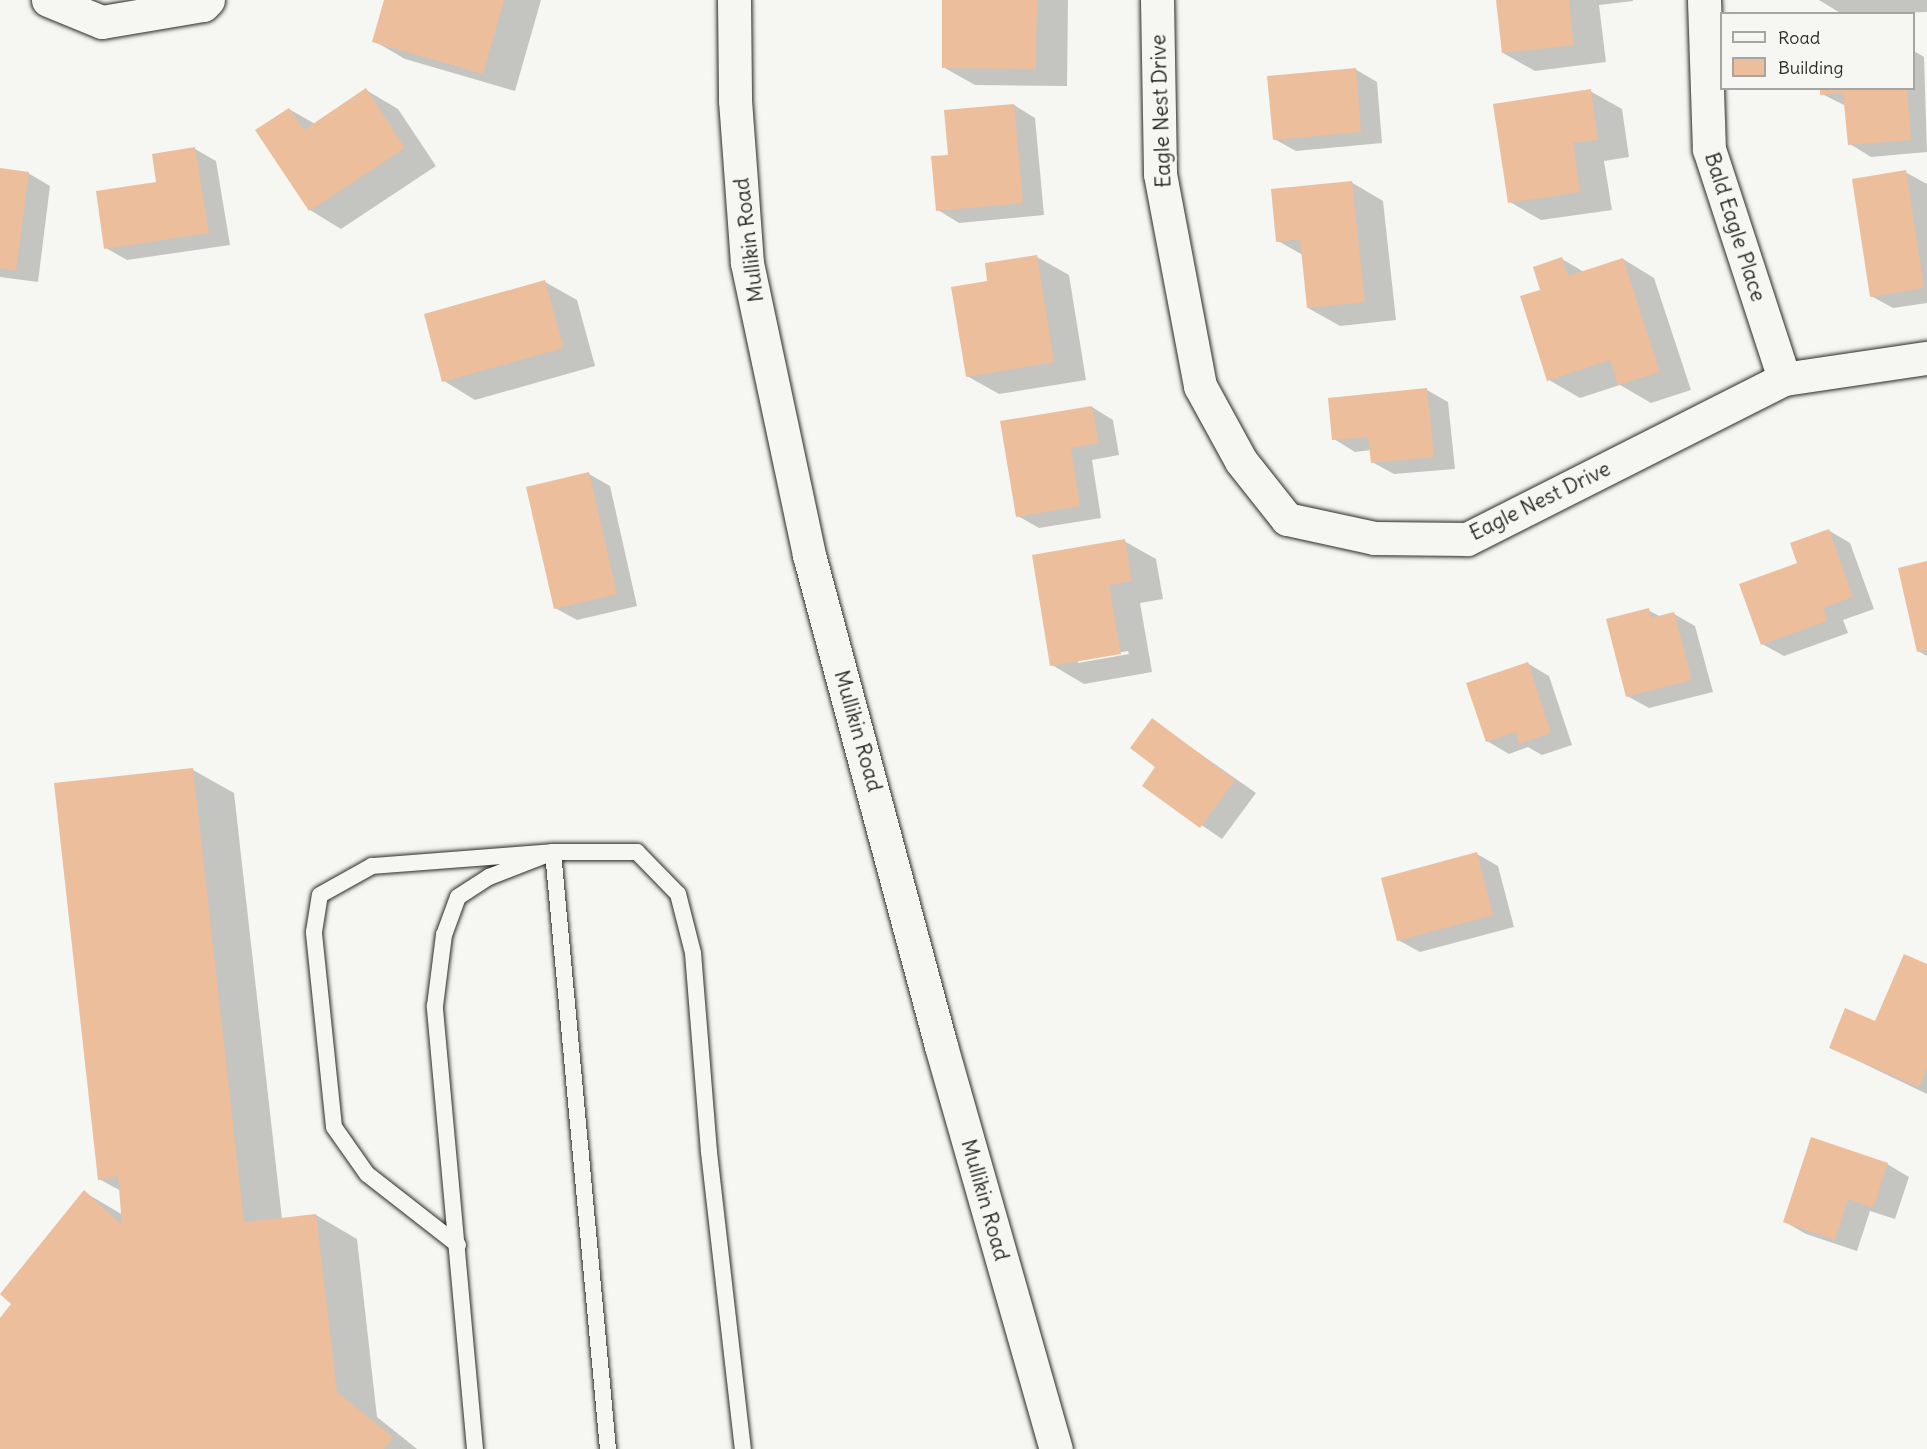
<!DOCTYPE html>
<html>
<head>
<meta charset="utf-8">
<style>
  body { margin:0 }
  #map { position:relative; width:1927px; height:1449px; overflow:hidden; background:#f6f6f2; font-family:Delius,sans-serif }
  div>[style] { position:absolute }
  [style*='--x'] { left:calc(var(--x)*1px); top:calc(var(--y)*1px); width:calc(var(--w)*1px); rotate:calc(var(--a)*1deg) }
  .shadow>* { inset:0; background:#0003 }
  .building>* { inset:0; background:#ecbe9c }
  .roads { filter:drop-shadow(0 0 2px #2b2b2b) drop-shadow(0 0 2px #2b2b2b) }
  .service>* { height:16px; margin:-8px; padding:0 8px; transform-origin:8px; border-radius:8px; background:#f6f6f2 }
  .minor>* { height:33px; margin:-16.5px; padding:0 16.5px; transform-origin:16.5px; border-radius:16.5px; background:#f6f6f2 }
  .tertiary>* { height:33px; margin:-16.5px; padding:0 16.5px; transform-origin:16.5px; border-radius:16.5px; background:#f6f6f2 }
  span { translate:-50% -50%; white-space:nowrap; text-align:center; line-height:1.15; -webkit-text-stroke:4.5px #f6f6f2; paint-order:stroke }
  .street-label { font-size:21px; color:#2b2b2b }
  .legend { position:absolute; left:1720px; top:12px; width:195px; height:78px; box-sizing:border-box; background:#f6f6f2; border:2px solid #a5a5a2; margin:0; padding:8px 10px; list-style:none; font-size:18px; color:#2b2b2b }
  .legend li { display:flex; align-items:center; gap:12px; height:30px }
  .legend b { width:30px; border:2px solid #a5a5a2 }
</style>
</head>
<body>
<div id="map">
  <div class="shadow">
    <div style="clip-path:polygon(386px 0,541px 0,515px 91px,405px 59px,374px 41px)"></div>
    <div style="clip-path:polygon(944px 0,1068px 0,1067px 86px,975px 85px,943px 67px)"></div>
    <div style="clip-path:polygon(1497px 0,1633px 0,1633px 1px,1599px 5px,1606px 62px,1535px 71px,1503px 53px)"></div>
    <div style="clip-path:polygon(1819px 0,1927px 0,1927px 12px,1842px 14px)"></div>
    <div style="clip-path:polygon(1914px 51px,1924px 57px,1927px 152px,1871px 157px,1850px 144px,1846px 106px,1822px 94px,1821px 88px,1914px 88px)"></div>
    <div style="clip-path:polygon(1355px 69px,1377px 82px,1382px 143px,1296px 151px,1274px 139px)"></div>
    <div style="clip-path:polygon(366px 90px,398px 109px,436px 166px,341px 229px,310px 210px,289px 109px,315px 124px)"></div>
    <div style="clip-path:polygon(1590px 91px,1622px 109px,1629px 157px,1604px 161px,1612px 210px,1541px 220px,1510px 202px)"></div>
    <div style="clip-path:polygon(1014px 105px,1035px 118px,1044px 215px,959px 223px,938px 210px,949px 156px)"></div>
    <div style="clip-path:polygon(195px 149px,216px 161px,230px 245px,127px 260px,106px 248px,158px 183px)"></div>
    <div style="clip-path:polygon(0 170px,28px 173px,50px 186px,38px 282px,0 277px)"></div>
    <div style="clip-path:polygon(1905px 172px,1927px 184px,1927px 303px,1893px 308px,1871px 296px)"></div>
    <div style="clip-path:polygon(1351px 182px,1383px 201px,1396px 320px,1340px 326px,1308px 308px,1303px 255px,1278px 241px)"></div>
    <div style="clip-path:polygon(1037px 257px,1069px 275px,1086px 380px,999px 394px,967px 376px,989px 283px)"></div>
    <div style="clip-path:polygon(1562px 259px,1584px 272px,1623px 259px,1654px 278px,1691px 390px,1651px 403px,1620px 385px,1580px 398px,1549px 380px)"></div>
    <div style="clip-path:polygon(545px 282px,577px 300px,595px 366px,475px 400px,444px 381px)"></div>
    <div style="clip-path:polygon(1427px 390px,1448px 402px,1455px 469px,1394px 474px,1372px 462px,1371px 450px,1355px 452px,1334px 439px)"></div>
    <div style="clip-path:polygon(1092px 407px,1113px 420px,1119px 455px,1092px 460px,1101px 518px,1039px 528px,1018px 516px)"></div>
    <div style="clip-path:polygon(589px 474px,610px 486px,637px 606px,577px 620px,555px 608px)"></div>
    <div style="clip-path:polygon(1828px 530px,1850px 543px,1874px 609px,1843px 620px,1848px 633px,1784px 656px,1762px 644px,1799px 564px)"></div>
    <div style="clip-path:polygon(evenodd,1124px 541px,1156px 559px,1163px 599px,1140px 603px,1152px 672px,1084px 684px,1052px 665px,1124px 541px,1128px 651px,1129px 654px,1078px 663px,1078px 660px,1128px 651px)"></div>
    <div style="clip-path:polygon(1927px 562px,1927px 656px,1918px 651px)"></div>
    <div style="clip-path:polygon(1648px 610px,1661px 617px,1674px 614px,1695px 626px,1713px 692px,1649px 708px,1627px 696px)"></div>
    <div style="clip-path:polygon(1527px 663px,1549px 676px,1572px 745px,1542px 755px,1528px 747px,1509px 754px,1487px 741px)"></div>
    <div style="clip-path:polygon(1152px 720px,1256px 793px,1222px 839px,1144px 786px,1158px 767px)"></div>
    <div style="clip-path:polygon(193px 770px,234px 793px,282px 1219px,316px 1215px,357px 1239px,377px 1417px,417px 1449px,0 1449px,0 1321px,14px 1303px,1px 1295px,84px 1192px,123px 1215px,121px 1191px,99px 1179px)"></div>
    <div style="clip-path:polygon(1477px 854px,1498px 866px,1514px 927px,1420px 952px,1398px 940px)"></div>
    <div style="clip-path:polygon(1927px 965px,1927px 1094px,1831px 1048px,1876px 1022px)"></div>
    <div style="clip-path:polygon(1887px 1164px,1909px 1177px,1895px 1219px,1870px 1211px,1857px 1251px,1806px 1234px,1785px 1222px)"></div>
  </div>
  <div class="building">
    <div style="clip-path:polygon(384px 0,504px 0,483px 74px,372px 42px)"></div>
    <div style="clip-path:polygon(942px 0,1037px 0,1036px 69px,942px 68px)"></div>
    <div style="clip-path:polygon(1496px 0,1569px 0,1574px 45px,1502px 53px)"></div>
    <div style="clip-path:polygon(1356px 68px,1361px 132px,1273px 140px,1267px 76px)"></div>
    <div style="clip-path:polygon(366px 88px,405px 148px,309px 211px,255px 130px,289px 108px,304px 130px)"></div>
    <div style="clip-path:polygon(1820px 88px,1907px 88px,1911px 140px,1848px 145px,1843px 93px,1820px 95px)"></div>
    <div style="clip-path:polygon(1591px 89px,1598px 140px,1573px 143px,1580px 192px,1508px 203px,1493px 104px)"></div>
    <div style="clip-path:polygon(1014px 104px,1023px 203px,936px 211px,931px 156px,948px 155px,944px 110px)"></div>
    <div style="clip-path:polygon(195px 147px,209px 233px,104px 249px,96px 191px,156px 182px,152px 154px)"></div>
    <div style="clip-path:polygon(0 168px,29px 172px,16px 271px,0 268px)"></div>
    <div style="clip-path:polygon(1906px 170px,1924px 288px,1870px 297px,1852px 179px)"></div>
    <div style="clip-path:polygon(1352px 181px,1365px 302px,1307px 308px,1300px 239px,1276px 242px,1271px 189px)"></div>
    <div style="clip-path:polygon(1037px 255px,1054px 362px,966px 377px,951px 287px,987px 281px,985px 263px)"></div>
    <div style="clip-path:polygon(1562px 257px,1568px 276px,1623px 258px,1660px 372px,1618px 385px,1610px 360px,1547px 381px,1520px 296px,1540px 290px,1533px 267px)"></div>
    <div style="clip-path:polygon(545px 280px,564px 348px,442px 382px,424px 314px)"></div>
    <div style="clip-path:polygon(1427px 388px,1434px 457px,1371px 463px,1368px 437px,1332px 440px,1328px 398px)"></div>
    <div style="clip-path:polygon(1092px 406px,1099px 443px,1071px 448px,1080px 506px,1016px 517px,1000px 421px)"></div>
    <div style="clip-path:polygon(589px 472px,617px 594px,554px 609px,526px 487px)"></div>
    <div style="clip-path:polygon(1829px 529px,1853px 597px,1823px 608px,1827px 621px,1761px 645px,1739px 584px,1797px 563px,1790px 543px)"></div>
    <div style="clip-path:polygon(1125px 539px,1132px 581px,1109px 585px,1121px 654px,1050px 666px,1032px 555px)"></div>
    <div style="clip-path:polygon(1927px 561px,1927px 650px,1917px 652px,1898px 568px)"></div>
    <div style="clip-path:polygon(1649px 608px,1651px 618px,1674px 612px,1692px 680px,1626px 697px,1606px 619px)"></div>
    <div style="clip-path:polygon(1528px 662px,1551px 733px,1519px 744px,1516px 732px,1486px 742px,1466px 683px)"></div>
    <div style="clip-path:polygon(1152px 718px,1235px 780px,1200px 828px,1142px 786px,1155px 767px,1130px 748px)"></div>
    <div style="clip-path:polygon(193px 768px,244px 1222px,316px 1214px,337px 1392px,393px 1437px,384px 1449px,0 1449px,0 1318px,11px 1304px,0 1294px,84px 1190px,122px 1225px,118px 1176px,98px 1180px,54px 783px)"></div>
    <div style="clip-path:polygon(1477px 852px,1493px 915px,1397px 941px,1381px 878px)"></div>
    <div style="clip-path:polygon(1904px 954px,1927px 964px,1927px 1069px,1919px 1087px,1829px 1048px,1845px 1008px,1875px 1021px)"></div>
    <div style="clip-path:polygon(1811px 1137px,1888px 1163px,1873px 1208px,1848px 1199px,1835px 1240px,1783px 1222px)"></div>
  </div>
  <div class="roads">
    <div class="service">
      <div style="--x:458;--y:1245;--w:115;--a:-142"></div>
      <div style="--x:367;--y:1174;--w:57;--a:-125.1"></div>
      <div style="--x:334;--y:1127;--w:196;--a:-95.9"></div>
      <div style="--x:314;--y:932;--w:37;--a:-81"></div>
      <div style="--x:320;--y:895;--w:60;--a:-29.1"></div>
      <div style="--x:372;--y:866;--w:182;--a:-4.4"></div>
      <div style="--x:553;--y:852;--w:600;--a:84.74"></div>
      <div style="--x:475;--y:1449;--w:445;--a:-95.2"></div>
      <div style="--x:435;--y:1006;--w:72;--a:-82.8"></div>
      <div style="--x:444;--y:935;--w:40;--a:-69.8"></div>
      <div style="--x:458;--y:897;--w:37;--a:-33"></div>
      <div style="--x:489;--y:877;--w:69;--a:-21.3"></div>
      <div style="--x:553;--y:852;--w:84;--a:0"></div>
      <div style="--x:637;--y:852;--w:59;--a:45.7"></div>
      <div style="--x:678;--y:894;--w:61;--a:75.7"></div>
      <div style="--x:693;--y:953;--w:200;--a:85.4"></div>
      <div style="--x:709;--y:1152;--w:299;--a:83.5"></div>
    </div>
    <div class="minor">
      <div style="--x:48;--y:0;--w:58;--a:22.2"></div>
      <div style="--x:102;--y:22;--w:102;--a:-9.6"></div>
      <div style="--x:203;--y:5;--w:7;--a:-45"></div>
      <div style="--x:1157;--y:0;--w:174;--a:89"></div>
      <div style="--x:1160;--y:174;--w:216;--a:79.3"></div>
      <div style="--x:1200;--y:386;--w:85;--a:61.3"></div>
      <div style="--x:1241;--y:461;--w:74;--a:51.6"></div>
      <div style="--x:1287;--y:519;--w:89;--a:12.3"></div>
      <div style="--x:1374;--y:538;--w:93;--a:0.6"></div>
      <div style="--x:1467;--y:539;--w:355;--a:-26.8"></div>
      <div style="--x:1784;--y:379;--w:145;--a:-8.4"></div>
      <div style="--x:1704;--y:0;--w:149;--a:88.1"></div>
      <div style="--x:1709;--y:149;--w:242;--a:71.9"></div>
    </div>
    <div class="tertiary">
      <div style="--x:734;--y:0;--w:100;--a:89.4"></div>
      <div style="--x:735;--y:100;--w:163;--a:85.8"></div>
      <div style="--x:747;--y:263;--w:299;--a:78"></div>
      <div style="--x:809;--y:555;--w:508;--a:74.95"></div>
      <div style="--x:941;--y:1046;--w:419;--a:74.1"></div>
    </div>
  </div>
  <div class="street-label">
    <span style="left:1161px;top:111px;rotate:-92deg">Eagle Nest Drive</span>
    <span style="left:1735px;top:227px;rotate:72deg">Bald Eagle Place</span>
    <span style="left:749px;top:240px;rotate:-97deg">Mullikin Road</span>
    <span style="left:1540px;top:501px;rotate:-26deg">Eagle Nest Drive</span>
    <span style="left:858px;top:731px;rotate:74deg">Mullikin Road</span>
    <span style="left:985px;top:1200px;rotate:74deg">Mullikin Road</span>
  </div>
  <ul class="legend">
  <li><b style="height:8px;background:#f6f6f2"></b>Road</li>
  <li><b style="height:16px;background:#ecbe9c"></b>Building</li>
  </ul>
</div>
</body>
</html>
